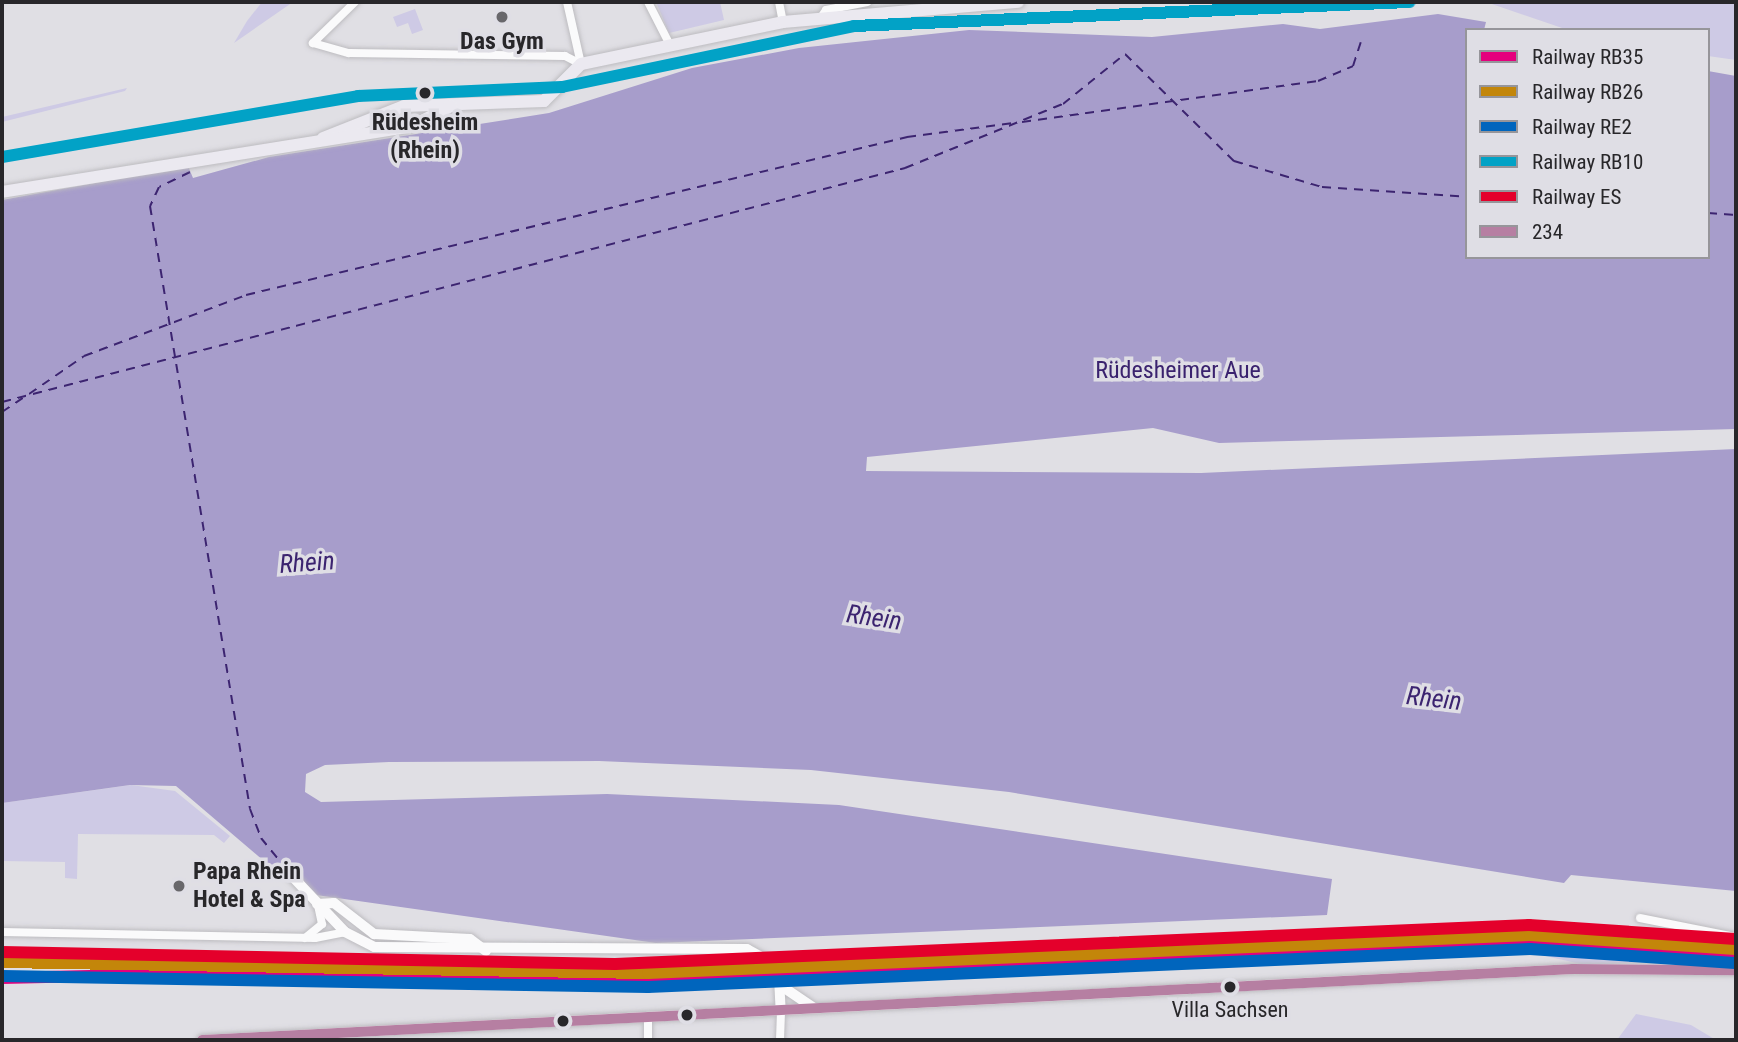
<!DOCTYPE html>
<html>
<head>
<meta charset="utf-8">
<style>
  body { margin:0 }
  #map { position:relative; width:1738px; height:1042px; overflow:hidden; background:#e0dfe4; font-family:"Roboto Condensed",sans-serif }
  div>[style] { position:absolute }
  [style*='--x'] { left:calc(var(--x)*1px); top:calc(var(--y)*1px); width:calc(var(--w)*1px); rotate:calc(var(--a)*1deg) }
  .green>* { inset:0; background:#cecae5 }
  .water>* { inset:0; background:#a79dcb }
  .ferry>* { height:2px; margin-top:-1px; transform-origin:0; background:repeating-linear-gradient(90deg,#3c2470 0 9px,transparent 0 16px) }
  .roads { filter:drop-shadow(0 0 2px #bdbcc0) drop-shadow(0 0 2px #bdbcc0) }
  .minor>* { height:8px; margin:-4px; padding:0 4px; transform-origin:4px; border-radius:4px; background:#fafafb }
  .tertiary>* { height:10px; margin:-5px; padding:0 5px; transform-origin:5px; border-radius:5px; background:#fafafb }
  .secondary>* { height:10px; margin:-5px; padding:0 5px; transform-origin:5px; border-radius:5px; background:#fafafb }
  .primary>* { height:12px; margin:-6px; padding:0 6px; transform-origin:6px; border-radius:6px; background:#ebe9f0 }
  .bus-1>* { height:10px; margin:-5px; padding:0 5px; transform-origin:5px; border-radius:5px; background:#b67fa2 }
  .rail-1>* { height:12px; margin:-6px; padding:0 6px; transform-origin:6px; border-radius:6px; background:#e5007d }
  .rail-2>* { height:12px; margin:-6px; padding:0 6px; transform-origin:6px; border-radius:6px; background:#c3860a }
  .rail-3>* { height:12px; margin:-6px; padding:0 6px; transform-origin:6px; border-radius:6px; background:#0065bd }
  .rail-4>* { height:12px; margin:-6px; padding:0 6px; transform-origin:6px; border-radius:6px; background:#02a2c6 }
  .rail-5>* { height:12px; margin:-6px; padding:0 6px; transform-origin:6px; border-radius:6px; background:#e4002b }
  .dots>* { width:19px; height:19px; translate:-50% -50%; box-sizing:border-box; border:4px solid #dfdee5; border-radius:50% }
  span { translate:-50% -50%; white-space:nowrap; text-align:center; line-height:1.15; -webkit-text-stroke:7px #dfdee5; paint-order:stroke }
  .bus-label { font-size:22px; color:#28272a }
  .poi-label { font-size:24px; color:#28272a; font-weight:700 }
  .left { translate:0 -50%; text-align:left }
  .stop-label { font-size:24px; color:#28272a; font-weight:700 }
  .park-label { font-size:24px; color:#3a226e }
  .water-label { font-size:26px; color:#3c2470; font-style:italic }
  .frame { position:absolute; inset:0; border:4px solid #28272a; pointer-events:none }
  .legend { position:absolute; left:1465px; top:28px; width:245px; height:231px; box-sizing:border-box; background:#dfdee5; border:2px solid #96959a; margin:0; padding:9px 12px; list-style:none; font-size:21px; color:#28272a }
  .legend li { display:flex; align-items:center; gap:14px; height:35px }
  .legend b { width:35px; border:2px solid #96959a }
</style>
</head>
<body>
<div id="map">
  <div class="green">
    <div style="clip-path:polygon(262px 2px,293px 2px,234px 43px,247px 21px)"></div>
    <div style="clip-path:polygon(656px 2px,720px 2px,724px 20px,669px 33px)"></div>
    <div style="clip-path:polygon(1486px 2px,1736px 2px,1736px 60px,1708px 56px,1708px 30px,1568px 30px)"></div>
    <div style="clip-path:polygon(415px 9px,423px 30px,412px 34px,408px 23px,397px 27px,393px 17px)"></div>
    <div style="clip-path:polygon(127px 88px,125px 91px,2px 122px,2px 117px)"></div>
    <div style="clip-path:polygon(131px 785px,175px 791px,230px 836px,224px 843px,214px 835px,78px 834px,77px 879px,65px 878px,65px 862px,2px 861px,2px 803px)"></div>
    <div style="clip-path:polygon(1524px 951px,1604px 951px,1706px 959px,1585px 965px)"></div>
    <div style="clip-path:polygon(1636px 1014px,1691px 1025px,1716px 1040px,1617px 1040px)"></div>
  </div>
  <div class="water">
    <div style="clip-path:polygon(1438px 14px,1486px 22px,1484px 30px,1467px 30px,1467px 257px,1708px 257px,1708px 71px,1736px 76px,1736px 429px,1219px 443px,1153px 428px,867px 457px,866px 471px,1201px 473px,1736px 449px,1736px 891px,1571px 875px,1564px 883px,1009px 792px,811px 770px,599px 761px,389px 762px,325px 765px,306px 774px,305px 792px,321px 802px,607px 794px,839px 805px,1332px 879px,1327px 915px,656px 943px,316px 895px,295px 871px,284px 878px,176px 786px,130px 785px,2px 803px,2px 200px,188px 166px,193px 178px,269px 157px,549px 113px,692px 68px,799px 48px,969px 30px,1152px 37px,1283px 24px,1320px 29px)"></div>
  </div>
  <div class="ferry">
    <div style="--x:1022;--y:122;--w:299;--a:-7.9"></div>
    <div style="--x:1318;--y:81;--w:38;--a:-23"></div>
    <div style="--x:1353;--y:66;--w:25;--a:-72"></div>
    <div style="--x:190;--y:172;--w:34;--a:154"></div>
    <div style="--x:159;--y:187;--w:21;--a:115"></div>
    <div style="--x:150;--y:206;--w:611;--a:80.58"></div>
    <div style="--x:250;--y:809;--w:31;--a:69"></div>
    <div style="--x:261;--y:838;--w:43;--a:50.7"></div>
    <div style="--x:1708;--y:213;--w:28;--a:4"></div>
    <div style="--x:29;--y:394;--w:67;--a:-34.6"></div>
    <div style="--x:84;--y:356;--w:173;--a:-20.6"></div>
    <div style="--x:246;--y:295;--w:680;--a:-13.44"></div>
    <div style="--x:907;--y:137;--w:107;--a:-7.5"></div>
    <div style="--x:2;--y:402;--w:933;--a:-14.53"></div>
    <div style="--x:905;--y:168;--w:170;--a:-22.1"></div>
    <div style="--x:1063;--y:104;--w:80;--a:-38.9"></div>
    <div style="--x:1125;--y:54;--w:153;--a:44.5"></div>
    <div style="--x:1234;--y:161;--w:92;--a:16.5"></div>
    <div style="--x:1322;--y:187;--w:145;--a:3.9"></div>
    <div style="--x:2;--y:412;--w:27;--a:-34"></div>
  </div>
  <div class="roads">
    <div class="minor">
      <div style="--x:355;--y:2;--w:59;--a:135.7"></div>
      <div style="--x:313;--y:43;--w:37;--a:16"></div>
      <div style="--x:349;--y:53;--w:216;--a:0.8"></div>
      <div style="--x:565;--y:56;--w:18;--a:27"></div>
      <div style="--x:567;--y:2;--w:64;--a:77.3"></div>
      <div style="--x:648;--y:2;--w:48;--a:62.9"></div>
      <div style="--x:779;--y:2;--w:20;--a:79"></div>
      <div style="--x:822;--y:16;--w:7;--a:-56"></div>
      <div style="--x:826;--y:10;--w:42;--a:-11"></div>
      <div style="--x:1640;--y:918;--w:98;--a:11.2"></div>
      <div style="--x:2;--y:932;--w:313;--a:1.1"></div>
      <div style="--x:315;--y:938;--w:31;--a:-11"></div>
      <div style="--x:305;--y:938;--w:22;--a:-39"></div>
      <div style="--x:322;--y:924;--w:19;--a:-102"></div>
      <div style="--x:648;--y:1040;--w:22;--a:-90"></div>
      <div style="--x:780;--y:1040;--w:28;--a:-88"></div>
    </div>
    <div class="tertiary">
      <div style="--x:290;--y:874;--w:80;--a:46.5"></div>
      <div style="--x:345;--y:932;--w:33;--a:27"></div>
      <div style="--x:374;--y:947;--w:373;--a:0.3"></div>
      <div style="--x:747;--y:949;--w:23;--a:29"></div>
      <div style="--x:767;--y:960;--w:22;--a:56"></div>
      <div style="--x:779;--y:978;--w:34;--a:87"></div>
      <div style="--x:317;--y:904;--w:17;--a:-3"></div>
      <div style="--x:334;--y:903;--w:51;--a:37.8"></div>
      <div style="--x:374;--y:934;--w:96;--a:3"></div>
      <div style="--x:470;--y:939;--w:20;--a:37"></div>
      <div style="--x:780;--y:985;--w:41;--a:34.1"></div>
    </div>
    <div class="secondary">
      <div style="--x:202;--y:1040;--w:1373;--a:-2.96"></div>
      <div style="--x:1573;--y:969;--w:163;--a:0.4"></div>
    </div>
    <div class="primary">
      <div style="--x:323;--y:138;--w:87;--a:-21.6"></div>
      <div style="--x:404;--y:106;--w:140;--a:-2"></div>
      <div style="--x:544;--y:101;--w:52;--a:-45"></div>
      <div style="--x:581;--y:64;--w:206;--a:-11.7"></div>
      <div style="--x:783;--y:22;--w:236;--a:-4.9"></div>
      <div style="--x:2;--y:192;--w:415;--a:-9.1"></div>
      <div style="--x:412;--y:126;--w:44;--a:-27.1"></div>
    </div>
  </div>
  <div class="bus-1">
    <div style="--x:202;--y:1040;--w:1373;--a:-2.96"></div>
    <div style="--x:1573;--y:969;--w:163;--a:0.4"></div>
  </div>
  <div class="rail-1">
    <div style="--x:2;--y:978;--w:175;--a:-1.3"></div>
    <div style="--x:177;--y:974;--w:473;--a:1"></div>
    <div style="--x:650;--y:982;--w:880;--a:-2.48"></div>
    <div style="--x:1529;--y:944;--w:207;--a:3.9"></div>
  </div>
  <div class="rail-2">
    <div style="--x:2;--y:962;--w:646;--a:0.98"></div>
    <div style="--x:648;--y:973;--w:883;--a:-2.47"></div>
    <div style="--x:1530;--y:935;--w:206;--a:3.9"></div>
  </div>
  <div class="rail-3">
    <div style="--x:2;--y:976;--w:646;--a:0.98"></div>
    <div style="--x:648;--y:987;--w:883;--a:-2.47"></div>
    <div style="--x:1530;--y:949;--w:205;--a:3.9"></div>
  </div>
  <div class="rail-4">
    <div style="--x:2;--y:157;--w:361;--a:-9.7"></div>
    <div style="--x:358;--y:96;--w:204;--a:-2.5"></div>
    <div style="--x:562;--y:87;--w:298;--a:-11.8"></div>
    <div style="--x:854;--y:26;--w:556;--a:-2.48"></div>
  </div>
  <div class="rail-5">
    <div style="--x:2;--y:952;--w:613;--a:1.12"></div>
    <div style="--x:615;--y:964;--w:915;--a:-2.44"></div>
    <div style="--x:1529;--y:925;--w:207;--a:3.9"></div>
  </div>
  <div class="dots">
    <div style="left:502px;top:17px;background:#68676b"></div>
    <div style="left:425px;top:93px;background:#28272a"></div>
    <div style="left:179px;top:886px;background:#68676b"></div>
    <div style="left:1230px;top:987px;background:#28272a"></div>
    <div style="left:687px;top:1015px;background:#28272a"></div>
    <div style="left:563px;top:1021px;background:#28272a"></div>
  </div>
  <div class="bus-label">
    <span style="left:1230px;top:1010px">Villa Sachsen</span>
  </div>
  <div class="poi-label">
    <span style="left:502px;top:42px">Das Gym</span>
    <span class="left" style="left:193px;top:886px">Papa Rhein<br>Hotel &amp; Spa</span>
  </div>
  <div class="stop-label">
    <span style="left:425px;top:137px">Rüdesheim<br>(Rhein)</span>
  </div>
  <div class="park-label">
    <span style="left:1178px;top:371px">Rüdesheimer Aue</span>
  </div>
  <div class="water-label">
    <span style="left:307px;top:563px;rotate:-4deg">Rhein</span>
    <span style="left:874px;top:618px;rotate:8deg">Rhein</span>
    <span style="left:1434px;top:699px;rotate:6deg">Rhein</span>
  </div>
  <div class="frame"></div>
  <ul class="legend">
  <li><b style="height:9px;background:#e5007d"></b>Railway RB35</li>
  <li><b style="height:9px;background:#c3860a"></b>Railway RB26</li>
  <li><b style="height:9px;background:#0065bd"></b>Railway RE2</li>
  <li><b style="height:9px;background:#02a2c6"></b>Railway RB10</li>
  <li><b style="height:9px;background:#e4002b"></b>Railway ES</li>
  <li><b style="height:9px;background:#b67fa2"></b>234</li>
  </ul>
</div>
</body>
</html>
